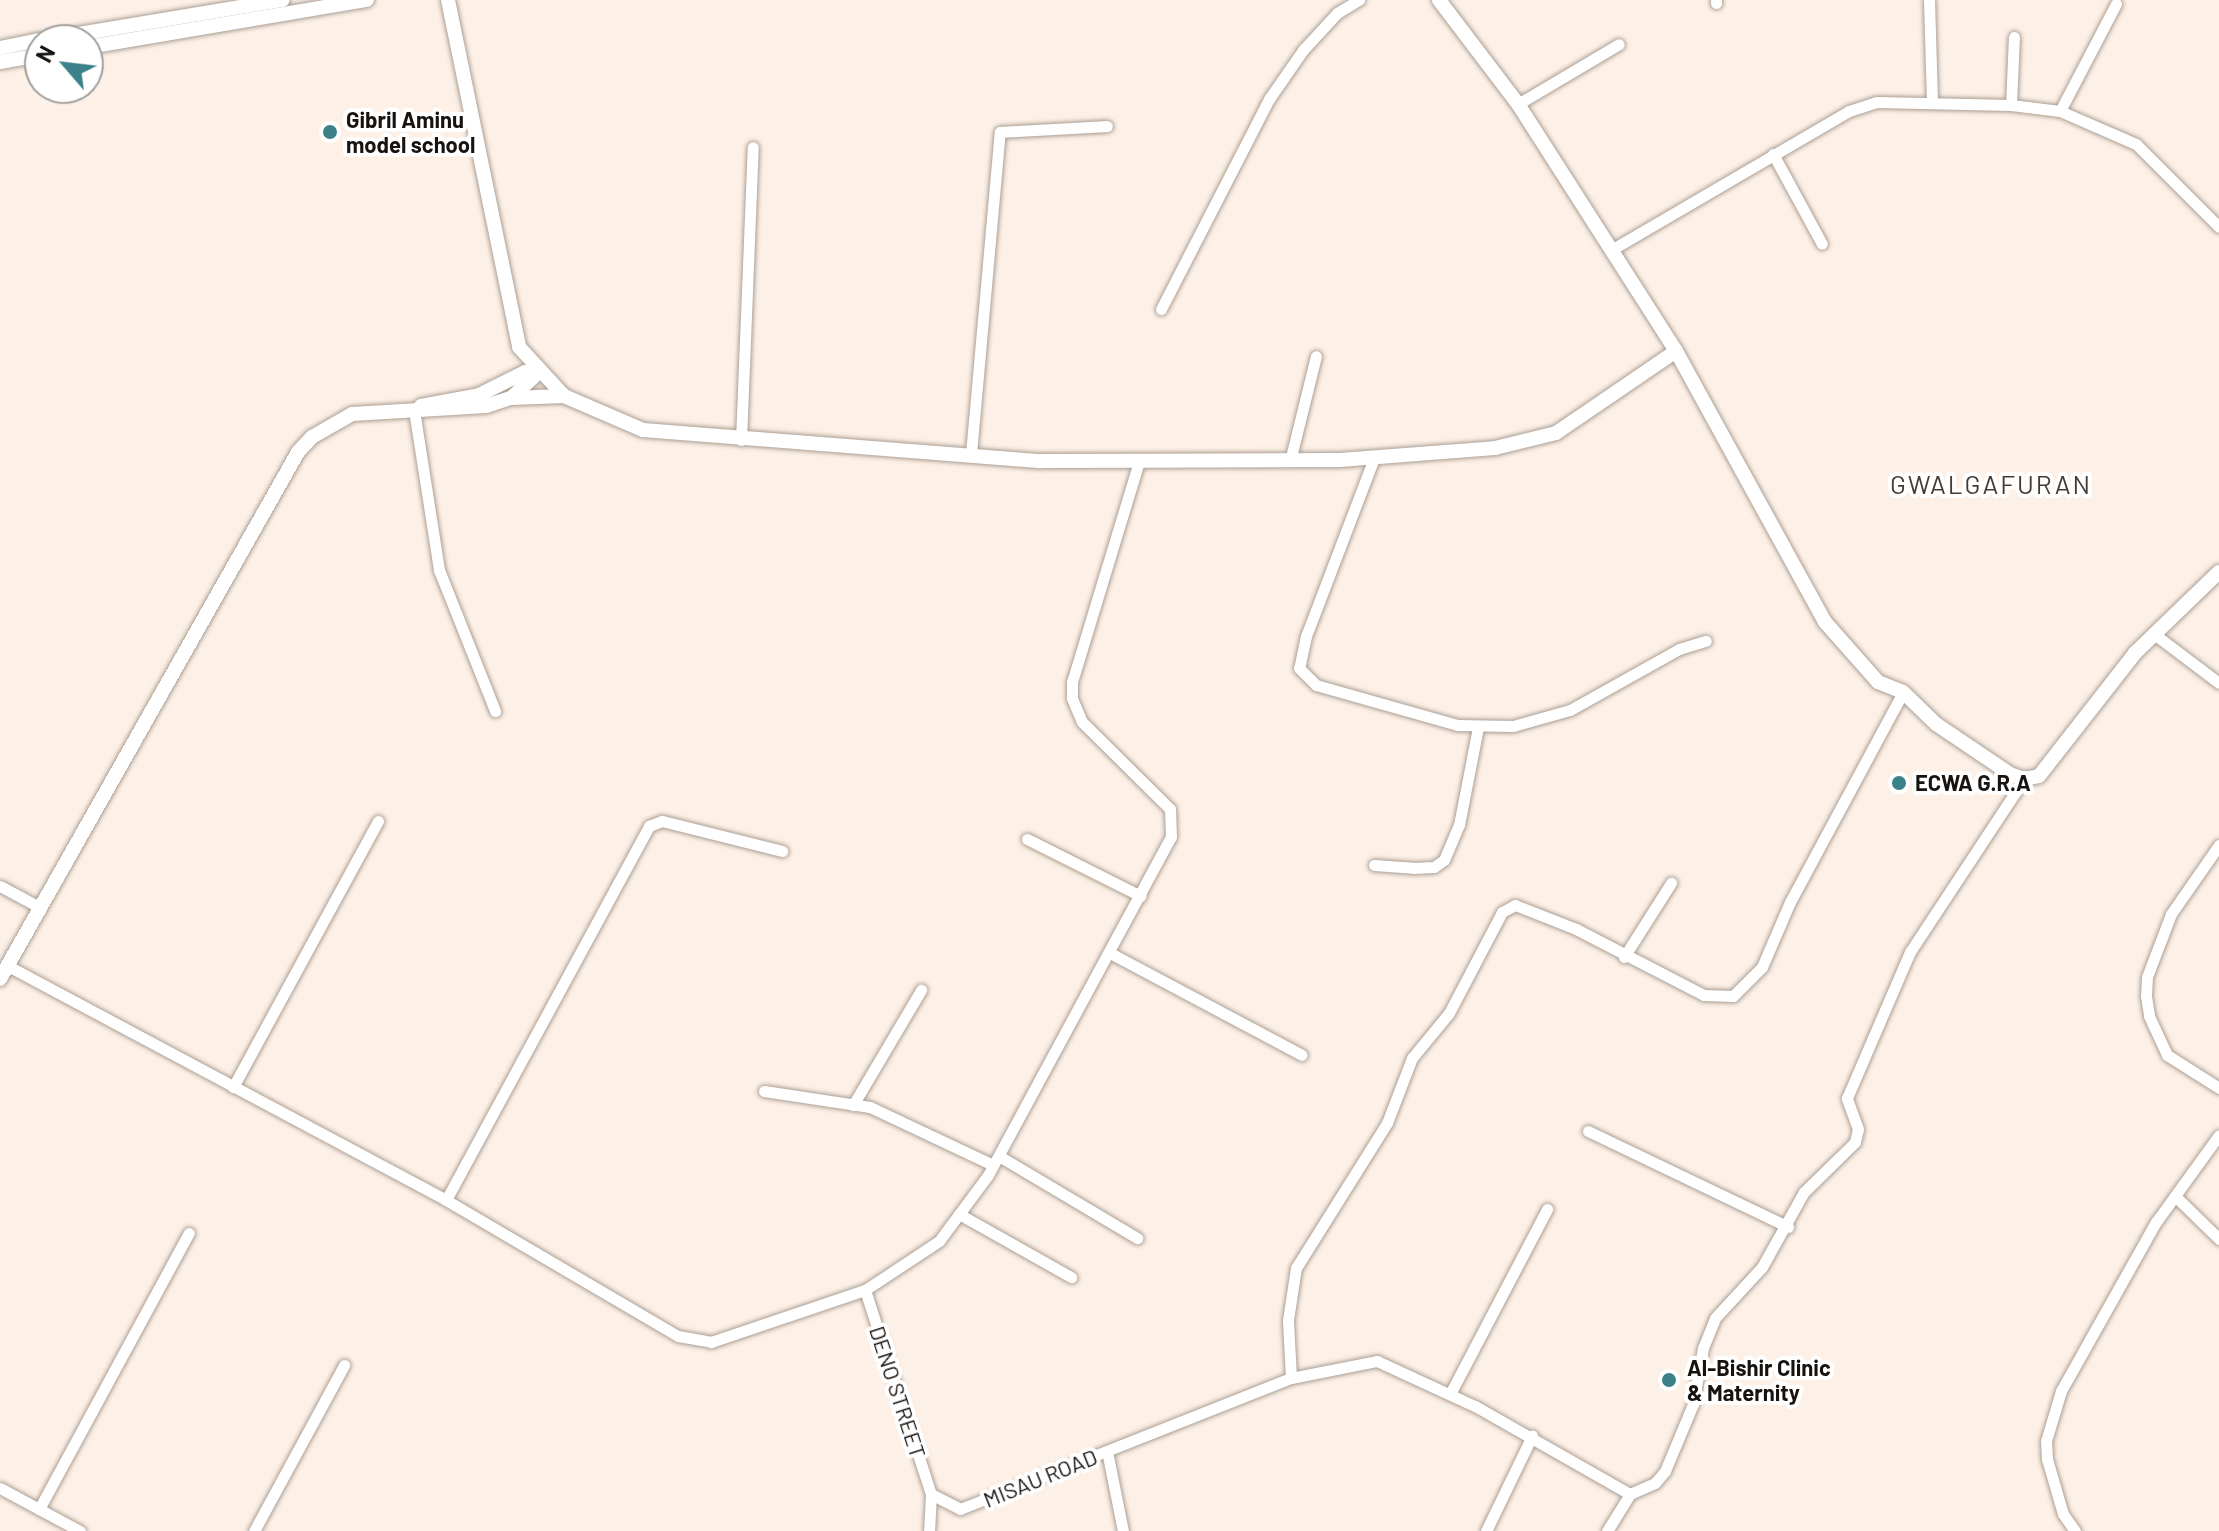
<!DOCTYPE html>
<html>
<head>
<meta charset="utf-8">
<style>
  body { margin:0 }
  #map { position:relative; width:2219px; height:1531px; overflow:hidden; background:#fdf0e6; font-family:Barlow,sans-serif }
  div>[style] { position:absolute }
  [style*='--x'] { left:calc(var(--x)*1px); top:calc(var(--y)*1px); width:calc(var(--w)*1px); rotate:calc(var(--a)*1deg) }
  .roads { filter:drop-shadow(0 0 2px #ab9f95) drop-shadow(0 0 2px #ab9f95) }
  .minor>* { height:11px; margin:-5.5px; padding:0 5.5px; transform-origin:5.5px; border-radius:5.5px; background:#fff }
  .tertiary>* { height:14px; margin:-7px; padding:0 7px; transform-origin:7px; border-radius:7px; background:#fff }
  .dots>* { width:22px; height:22px; translate:-50% -50%; box-sizing:border-box; border:4px solid #fff; border-radius:50% }
  span { translate:-50% -50%; white-space:nowrap; text-align:center; line-height:1.15; -webkit-text-stroke:8px #fff; paint-order:stroke }
  .poi-label { font-size:22px; color:#171310; font-weight:700 }
  .left { translate:0 -50%; text-align:left }
  .street-label { font-size:22px; color:#171310 }
  .quarter-label { font-size:26px; color:#453b33; letter-spacing:2px }
  .north { position:absolute; left:24px; top:24px; width:80px; height:80px; box-sizing:border-box; background:#fff; border:2px solid #a2a19f; border-radius:50%; rotate:298deg; font-size:22px; font-weight:700; line-height:32px; text-align:center; color:#171310 }
  .north::after { content:''; display:block; margin:auto; width:28px; height:36px; background:#3a818a; clip-path:polygon(50% 0,100% 100%,50% 72%,0 100%) }
</style>
</head>
<body>
<div id="map">
  <div class="roads">
    <div class="minor">
      <div style="--x:1929;--y:0;--w:102;--a:88.3"></div>
      <div style="--x:1716;--y:3;--w:3;--a:-90"></div>
      <div style="--x:1518;--y:104;--w:117;--a:-30.7"></div>
      <div style="--x:2011;--y:105;--w:68;--a:-87.5"></div>
      <div style="--x:2060;--y:111;--w:121;--a:-62.4"></div>
      <div style="--x:1773;--y:154;--w:102;--a:61.4"></div>
      <div style="--x:1611;--y:250;--w:276;--a:-30.3"></div>
      <div style="--x:1849;--y:111;--w:29;--a:-18"></div>
      <div style="--x:1877;--y:102;--w:134;--a:1.3"></div>
      <div style="--x:2011;--y:105;--w:49;--a:7"></div>
      <div style="--x:2060;--y:111;--w:83;--a:23.5"></div>
      <div style="--x:2136;--y:144;--w:117;--a:45"></div>
      <div style="--x:1161;--y:309;--w:236;--a:-62.8"></div>
      <div style="--x:1269;--y:99;--w:60;--a:-55.2"></div>
      <div style="--x:1303;--y:50;--w:50;--a:-47.4"></div>
      <div style="--x:1337;--y:13;--w:26;--a:-31"></div>
      <div style="--x:414;--y:410;--w:162;--a:81.1"></div>
      <div style="--x:439;--y:570;--w:152;--a:68.3"></div>
      <div style="--x:741;--y:440;--w:293;--a:-87.7"></div>
      <div style="--x:971;--y:454;--w:323;--a:-84.9"></div>
      <div style="--x:1000;--y:132;--w:107;--a:-3.2"></div>
      <div style="--x:1374;--y:458;--w:191;--a:110.9"></div>
      <div style="--x:1306;--y:636;--w:33;--a:102"></div>
      <div style="--x:1299;--y:668;--w:24;--a:45"></div>
      <div style="--x:1316;--y:685;--w:147;--a:15.8"></div>
      <div style="--x:1457;--y:725;--w:56;--a:1"></div>
      <div style="--x:1513;--y:726;--w:59;--a:-15.7"></div>
      <div style="--x:1570;--y:710;--w:125;--a:-29.2"></div>
      <div style="--x:1679;--y:649;--w:28;--a:-17"></div>
      <div style="--x:1290;--y:461;--w:108;--a:-76.1"></div>
      <div style="--x:2154;--y:634;--w:81;--a:37"></div>
      <div style="--x:1027;--y:839;--w:127;--a:26.6"></div>
      <div style="--x:2219;--y:845;--w:84;--a:124.8"></div>
      <div style="--x:2171;--y:914;--w:67;--a:110.9"></div>
      <div style="--x:2147;--y:977;--w:19;--a:93"></div>
      <div style="--x:2146;--y:996;--w:20;--a:81"></div>
      <div style="--x:2149;--y:1016;--w:43;--a:65.2"></div>
      <div style="--x:2167;--y:1055;--w:62;--a:32.4"></div>
      <div style="--x:1374;--y:865;--w:39;--a:4"></div>
      <div style="--x:1413;--y:868;--w:21;--a:-3"></div>
      <div style="--x:1434;--y:867;--w:12;--a:-35"></div>
      <div style="--x:1444;--y:860;--w:38;--a:-67"></div>
      <div style="--x:1459;--y:825;--w:100;--a:-79"></div>
      <div style="--x:0;--y:886;--w:44;--a:28.3"></div>
      <div style="--x:1110;--y:953;--w:217;--a:28"></div>
      <div style="--x:1624;--y:957;--w:88;--a:-57.6"></div>
      <div style="--x:8;--y:966;--w:497;--a:28.1"></div>
      <div style="--x:446;--y:1200;--w:269;--a:30.4"></div>
      <div style="--x:678;--y:1336;--w:34;--a:10"></div>
      <div style="--x:711;--y:1342;--w:163;--a:-18.7"></div>
      <div style="--x:865;--y:1290;--w:89;--a:-33.5"></div>
      <div style="--x:939;--y:1241;--w:82;--a:-53.4"></div>
      <div style="--x:988;--y:1175;--w:384;--a:-61.6"></div>
      <div style="--x:1171;--y:837;--w:28;--a:-92"></div>
      <div style="--x:1170;--y:809;--w:124;--a:-135.3"></div>
      <div style="--x:1082;--y:722;--w:26;--a:-113"></div>
      <div style="--x:1072;--y:698;--w:16;--a:-90"></div>
      <div style="--x:1072;--y:682;--w:230;--a:-73.1"></div>
      <div style="--x:233;--y:1087;--w:303;--a:-61.4"></div>
      <div style="--x:764;--y:1091;--w:107;--a:8.6"></div>
      <div style="--x:870;--y:1107;--w:136;--a:25.2"></div>
      <div style="--x:853;--y:1105;--w:134;--a:-59.4"></div>
      <div style="--x:1588;--y:1131;--w:222;--a:25.6"></div>
      <div style="--x:999;--y:1156;--w:161;--a:30.7"></div>
      <div style="--x:2175;--y:1196;--w:62;--a:44.3"></div>
      <div style="--x:446;--y:1200;--w:426;--a:-61.5"></div>
      <div style="--x:649;--y:826;--w:14;--a:-21"></div>
      <div style="--x:662;--y:821;--w:124;--a:14"></div>
      <div style="--x:959;--y:1214;--w:129;--a:29.4"></div>
      <div style="--x:865;--y:1290;--w:214;--a:72.1"></div>
      <div style="--x:931;--y:1494;--w:37;--a:93"></div>
      <div style="--x:1291;--y:1378;--w:58;--a:-93"></div>
      <div style="--x:1288;--y:1320;--w:53;--a:-81.3"></div>
      <div style="--x:1296;--y:1268;--w:171;--a:-57.9"></div>
      <div style="--x:1387;--y:1123;--w:70;--a:-69"></div>
      <div style="--x:1412;--y:1058;--w:58;--a:-50.6"></div>
      <div style="--x:1449;--y:1013;--w:114;--a:-62.3"></div>
      <div style="--x:1502;--y:912;--w:15;--a:-28"></div>
      <div style="--x:1515;--y:905;--w:66;--a:21.5"></div>
      <div style="--x:1576;--y:929;--w:144;--a:27.3"></div>
      <div style="--x:1704;--y:995;--w:29;--a:2"></div>
      <div style="--x:1733;--y:996;--w:41;--a:-45"></div>
      <div style="--x:1762;--y:967;--w:71;--a:-66.7"></div>
      <div style="--x:1790;--y:902;--w:238;--a:-61.7"></div>
      <div style="--x:1450;--y:1394;--w:209;--a:-62.3"></div>
      <div style="--x:1107;--y:1451;--w:82;--a:78.7"></div>
      <div style="--x:0;--y:1488;--w:91;--a:28.3"></div>
      <div style="--x:931;--y:1494;--w:33;--a:27"></div>
      <div style="--x:960;--y:1509;--w:356;--a:-21.6"></div>
      <div style="--x:1291;--y:1378;--w:88;--a:-11.2"></div>
      <div style="--x:1377;--y:1361;--w:108;--a:24.7"></div>
      <div style="--x:1475;--y:1406;--w:178;--a:29.6"></div>
      <div style="--x:39;--y:1509;--w:314;--a:-61.5"></div>
      <div style="--x:254;--y:1531;--w:189;--a:-61.5"></div>
      <div style="--x:1486;--y:1531;--w:106;--a:-64.2"></div>
      <div style="--x:1607;--y:1531;--w:44;--a:-58.1"></div>
      <div style="--x:1630;--y:1494;--w:27;--a:-24"></div>
      <div style="--x:1655;--y:1483;--w:16;--a:-50"></div>
      <div style="--x:1665;--y:1471;--w:73;--a:-67.3"></div>
      <div style="--x:1693;--y:1404;--w:57;--a:-79.9"></div>
      <div style="--x:1703;--y:1348;--w:32;--a:-68"></div>
      <div style="--x:1715;--y:1318;--w:69;--a:-47.3"></div>
      <div style="--x:1762;--y:1267;--w:86;--a:-60.8"></div>
      <div style="--x:1804;--y:1192;--w:71;--a:-44.4"></div>
      <div style="--x:1855;--y:1142;--w:13;--a:-77"></div>
      <div style="--x:1858;--y:1129;--w:33;--a:-110"></div>
      <div style="--x:1847;--y:1098;--w:159;--a:-66.7"></div>
      <div style="--x:1910;--y:952;--w:207;--a:-56.6"></div>
      <div style="--x:2075;--y:1531;--w:21;--a:-125"></div>
      <div style="--x:2063;--y:1514;--w:57;--a:-106.2"></div>
      <div style="--x:2047;--y:1459;--w:18;--a:-93"></div>
      <div style="--x:2046;--y:1441;--w:52;--a:-73.3"></div>
      <div style="--x:2061;--y:1391;--w:194;--a:-60.7"></div>
      <div style="--x:2156;--y:1222;--w:107;--a:-54.1"></div>
    </div>
    <div class="tertiary">
      <div style="--x:448;--y:0;--w:354;--a:78.4"></div>
      <div style="--x:519;--y:347;--w:67;--a:47.4"></div>
      <div style="--x:564;--y:396;--w:86;--a:23.3"></div>
      <div style="--x:643;--y:430;--w:399;--a:4.5"></div>
      <div style="--x:1041;--y:461;--w:299;--a:-0.2"></div>
      <div style="--x:1340;--y:460;--w:155;--a:-4.4"></div>
      <div style="--x:1495;--y:448;--w:63;--a:-13.8"></div>
      <div style="--x:1556;--y:433;--w:145;--a:-34.3"></div>
      <div style="--x:1439;--y:0;--w:131;--a:52.8"></div>
      <div style="--x:1518;--y:104;--w:293;--a:57.4"></div>
      <div style="--x:1676;--y:351;--w:309;--a:61.2"></div>
      <div style="--x:1825;--y:622;--w:80;--a:48.5"></div>
      <div style="--x:1878;--y:682;--w:27;--a:22"></div>
      <div style="--x:1903;--y:692;--w:46;--a:44.1"></div>
      <div style="--x:1936;--y:724;--w:89;--a:34"></div>
      <div style="--x:2010;--y:774;--w:15;--a:20"></div>
      <div style="--x:2024;--y:779;--w:15;--a:-11"></div>
      <div style="--x:2039;--y:776;--w:156;--a:-52"></div>
      <div style="--x:2135;--y:653;--w:117;--a:-44"></div>
      <div style="--x:43;--y:40;--w:243;--a:-9.5"></div>
      <div style="--x:88;--y:47;--w:283;--a:-9.6"></div>
      <div style="--x:0;--y:48;--w:41;--a:-11.3"></div>
      <div style="--x:0;--y:62;--w:41;--a:-9.9"></div>
      <div style="--x:511;--y:398;--w:53;--a:-2.2"></div>
      <div style="--x:421;--y:406;--w:59;--a:-10.7"></div>
      <div style="--x:479;--y:395;--w:51;--a:-26.6"></div>
      <div style="--x:525;--y:372;--w:14;--a:0"></div>
      <div style="--x:0;--y:979;--w:605;--a:-60.51"></div>
      <div style="--x:298;--y:452;--w:21;--a:-47"></div>
      <div style="--x:312;--y:437;--w:46;--a:-29.9"></div>
      <div style="--x:352;--y:414;--w:134;--a:-3.4"></div>
      <div style="--x:486;--y:406;--w:26;--a:-18"></div>
      <div style="--x:511;--y:398;--w:38;--a:-43"></div>
    </div>
  </div>
  <div class="dots">
    <div style="left:330px;top:132px;background:#3a818a"></div>
    <div style="left:1899px;top:783px;background:#3a818a"></div>
    <div style="left:1669px;top:1380px;background:#3a818a"></div>
  </div>
  <div class="poi-label">
    <span class="left" style="left:346px;top:132px">Gibril Aminu<br>model school</span>
    <span class="left" style="left:1915px;top:783px">ECWA G.R.A</span>
    <span class="left" style="left:1687px;top:1380px">Al-Bishir Clinic<br>&amp; Maternity</span>
  </div>
  <div class="street-label">
    <span style="left:898px;top:1392px;rotate:72deg">DENO STREET</span>
    <span style="left:1040px;top:1478px;rotate:-22deg">MISAU ROAD</span>
  </div>
  <div class="quarter-label">
    <span style="left:1991px;top:484px">GWALGAFURAN</span>
  </div>
  <div class="north">N</div>
</div>
</body>
</html>
